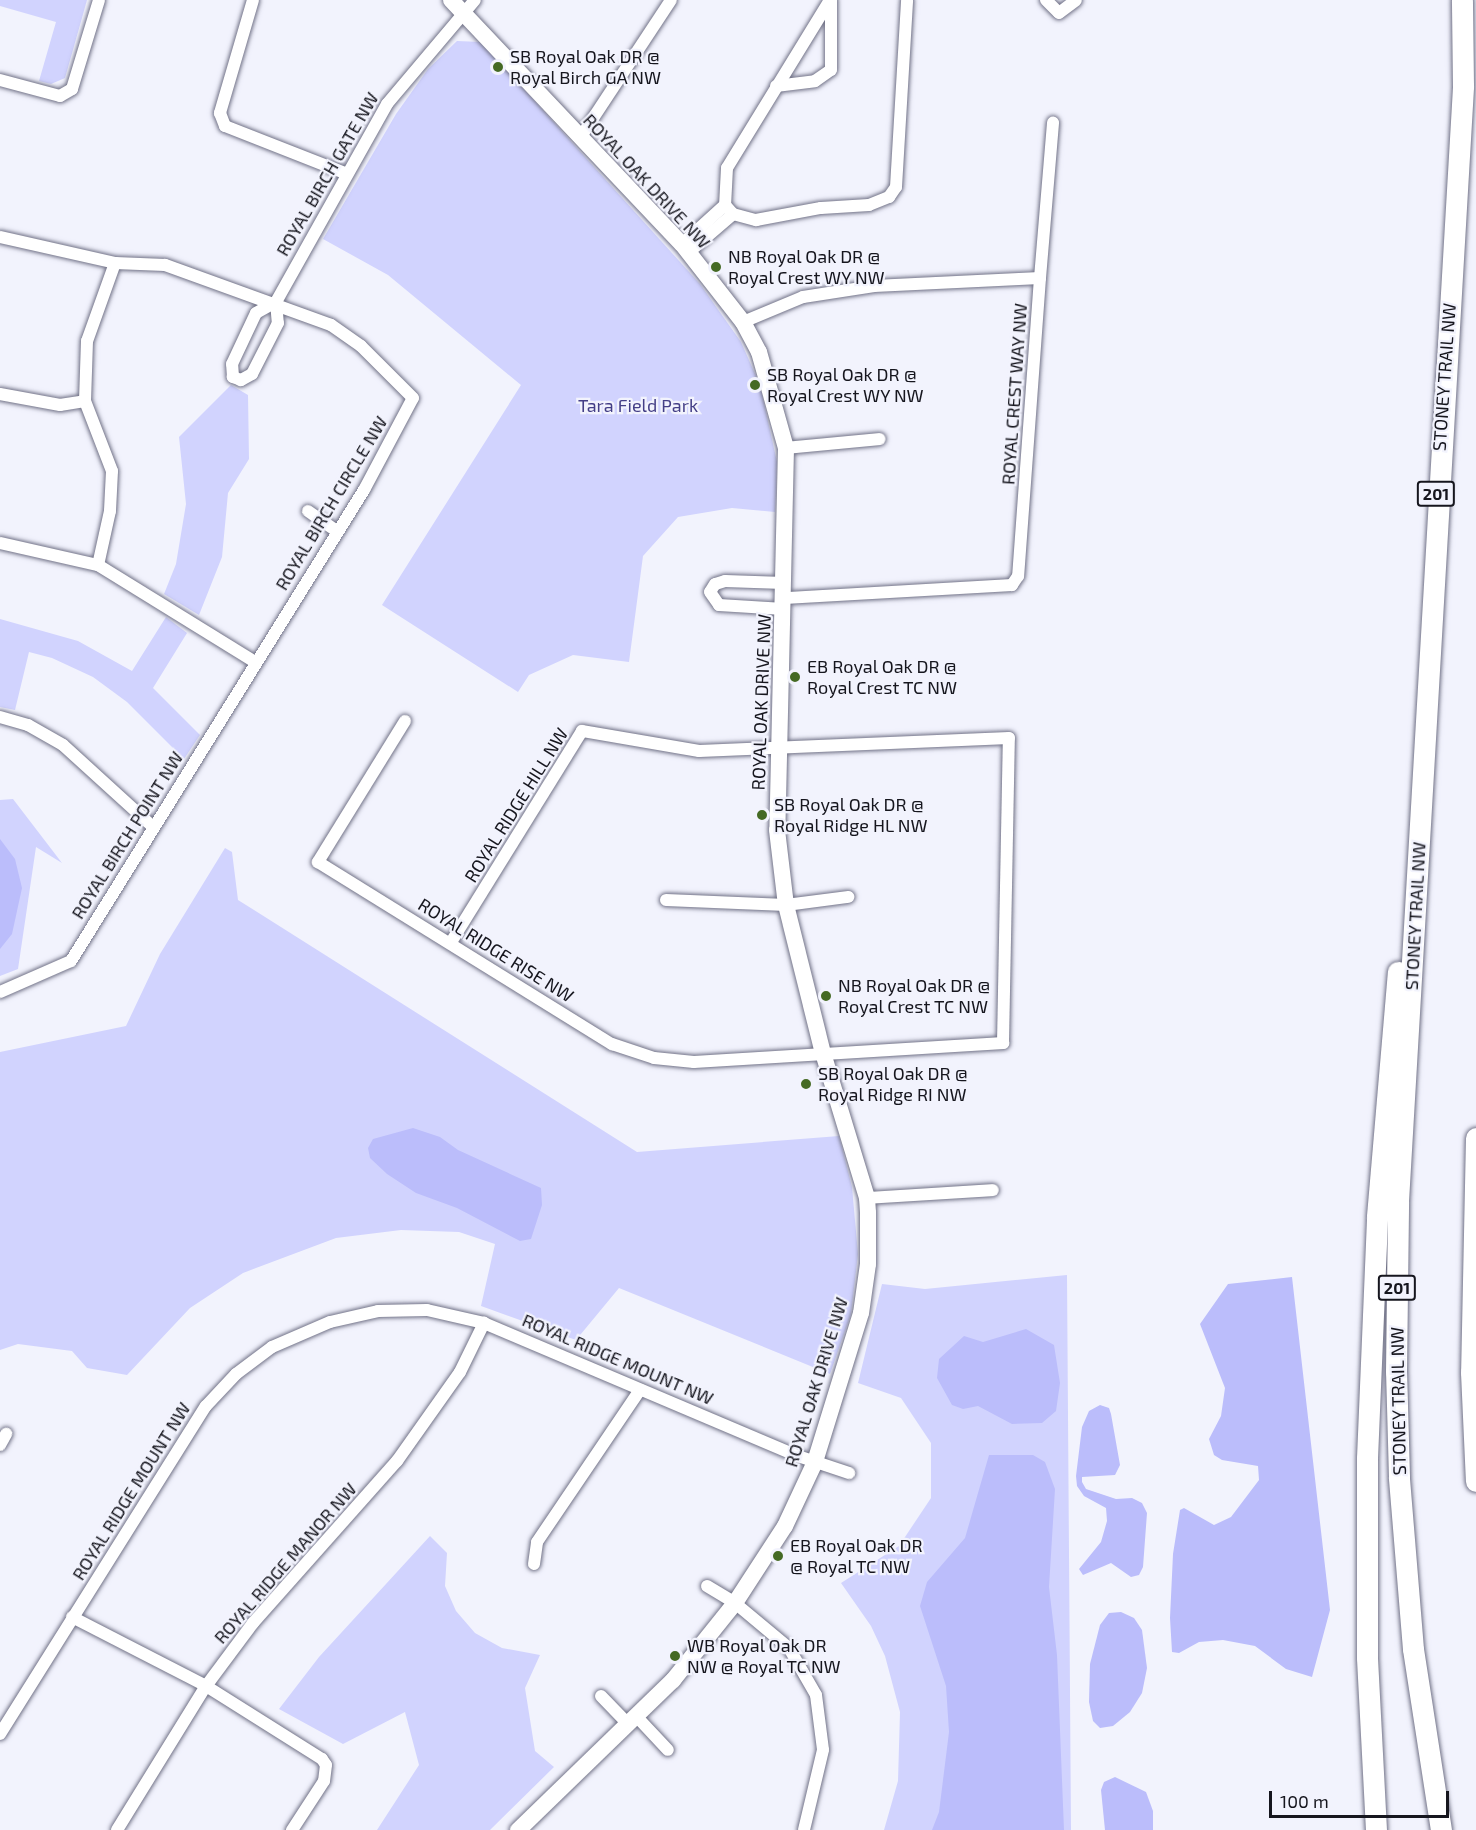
<!DOCTYPE html>
<html>
<head>
<meta charset="utf-8">
<style>
  body { margin:0 }
  #map { position:relative; width:1476px; height:1830px; overflow:hidden; background:#f2f3fd; font-family:"Exo 2",sans-serif }
  div>[style] { position:absolute }
  [style*='--x'] { left:calc(var(--x)*1px); top:calc(var(--y)*1px); width:calc(var(--w)*1px); rotate:calc(var(--a)*1deg) }
  .green>* { inset:0; background:#d1d3fe }
  .water>* { inset:0; background:#bbbdfb }
  .roads { filter:drop-shadow(0 0 2px #717287) drop-shadow(0 0 2px #717287) }
  .street>* { height:12px; margin:-6px; padding:0 6px; transform-origin:6px; border-radius:6px; background:#fff }
  .secondary>* { height:16px; margin:-8px; padding:0 8px; transform-origin:8px; border-radius:8px; background:#fff }
  .highway>* { height:21px; margin:-10.5px; padding:0 10.5px; transform-origin:10.5px; border-radius:10.5px; background:#fff }
  .dots>* { width:16px; height:16px; translate:-50% -50%; box-sizing:border-box; border:3px solid #f2f3fd; border-radius:50% }
  span { translate:-50% -50%; white-space:nowrap; text-align:center; line-height:1.15; -webkit-text-stroke:4.5px #f2f3fd; paint-order:stroke }
  .shield-label span { padding:2px 4px; background:#f2f3fd; border:2px solid; border-radius:4px; -webkit-text-stroke-width:0 }
  .shield-label { font-size:16px; color:#16161e; font-weight:700 }
  .poi-label { font-size:18px; color:#16161e }
  .left { translate:0 -50%; text-align:left }
  .street-label { font-size:18px; color:#16161e }
  .park-label { font-size:18px; color:#443f87 }
  .scale { position:absolute; left:1269px; top:1791px; width:180px; height:27px; box-sizing:border-box; border:3px solid #16161e; border-top:0; padding-left:8px; font-size:18px; line-height:21px; white-space:nowrap; color:#16161e; -webkit-text-stroke:4px #f2f3fd; paint-order:stroke }
</style>
</head>
<body>
<div id="map">
  <div class="green">
    <div style="clip-path:polygon(0 0,87px 0,65px 78px,51px 84px,39px 81px,56px 22px,0 6px)"></div>
    <div style="clip-path:polygon(457px 41px,481px 42px,700px 284px,741px 342px,760px 385px,777px 462px,775px 512px,732px 508px,678px 517px,643px 556px,629px 662px,573px 655px,529px 675px,518px 692px,382px 605px,521px 385px,388px 275px,323px 239px,396px 114px,428px 69px)"></div>
    <div style="clip-path:polygon(231px 385px,248px 395px,249px 459px,228px 493px,222px 557px,199px 615px,164px 594px,176px 564px,186px 504px,179px 437px)"></div>
    <div style="clip-path:polygon(166px 617px,187px 633px,153px 688px,200px 735px,184px 759px,127px 702px,93px 677px,52px 658px,29px 652px,15px 710px,0 707px,0 619px,78px 641px,132px 671px)"></div>
    <div style="clip-path:polygon(13px 799px,62px 863px,36px 847px,18px 969px,0 976px,0 800px)"></div>
    <div style="clip-path:polygon(225px 848px,232px 852px,238px 900px,637px 1152px,839px 1136px,852px 1187px,858px 1254px,851px 1314px,830px 1374px,619px 1288px,576px 1340px,481px 1306px,495px 1244px,459px 1232px,401px 1230px,336px 1238px,243px 1273px,190px 1308px,127px 1375px,87px 1368px,72px 1351px,18px 1344px,0 1350px,0 1052px,126px 1026px,160px 954px)"></div>
    <div style="clip-path:polygon(1067px 1275px,1071px 1830px,884px 1830px,898px 1781px,900px 1712px,885px 1656px,871px 1626px,841px 1583px,899px 1546px,931px 1498px,931px 1443px,901px 1398px,858px 1383px,882px 1284px,925px 1289px)"></div>
    <div style="clip-path:polygon(430px 1536px,447px 1553px,445px 1586px,456px 1611px,475px 1633px,502px 1648px,540px 1655px,525px 1688px,535px 1751px,554px 1767px,490px 1830px,377px 1830px,419px 1765px,405px 1712px,343px 1744px,279px 1709px,319px 1657px)"></div>
  </div>
  <div class="water">
    <div style="clip-path:polygon(0 839px,15px 859px,22px 888px,12px 934px,0 949px)"></div>
    <div style="clip-path:polygon(413px 1128px,440px 1137px,458px 1150px,541px 1188px,542px 1205px,531px 1239px,520px 1241px,457px 1208px,416px 1193px,387px 1174px,370px 1158px,368px 1148px,373px 1139px)"></div>
    <div style="clip-path:polygon(1292px 1277px,1330px 1610px,1312px 1677px,1286px 1669px,1255px 1646px,1223px 1640px,1199px 1642px,1179px 1653px,1172px 1652px,1170px 1618px,1173px 1554px,1180px 1510px,1184px 1508px,1214px 1525px,1231px 1517px,1259px 1480px,1258px 1466px,1222px 1460px,1214px 1455px,1209px 1439px,1221px 1416px,1225px 1388px,1200px 1324px,1228px 1284px)"></div>
    <div style="clip-path:polygon(1026px 1329px,1054px 1345px,1060px 1383px,1056px 1411px,1042px 1423px,1012px 1424px,978px 1406px,963px 1409px,952px 1405px,937px 1378px,939px 1359px,964px 1336px,983px 1342px)"></div>
    <div style="clip-path:polygon(1100px 1405px,1109px 1408px,1111px 1414px,1120px 1465px,1115px 1475px,1082px 1477px,1082px 1482px,1086px 1489px,1116px 1499px,1132px 1498px,1142px 1503px,1147px 1513px,1143px 1567px,1139px 1575px,1131px 1577px,1111px 1563px,1083px 1575px,1079px 1569px,1101px 1542px,1107px 1521px,1106px 1508px,1084px 1496px,1077px 1486px,1076px 1476px,1082px 1427px,1089px 1411px)"></div>
    <div style="clip-path:polygon(989px 1455px,1033px 1455px,1045px 1462px,1055px 1489px,1049px 1587px,1057px 1655px,1064px 1830px,932px 1830px,939px 1812px,949px 1732px,946px 1686px,920px 1606px,927px 1582px,965px 1538px)"></div>
    <div style="clip-path:polygon(1121px 1612px,1134px 1618px,1142px 1630px,1147px 1668px,1142px 1693px,1130px 1712px,1113px 1726px,1100px 1728px,1093px 1721px,1089px 1702px,1090px 1664px,1100px 1625px,1109px 1613px)"></div>
    <div style="clip-path:polygon(1115px 1777px,1146px 1792px,1153px 1811px,1153px 1830px,1105px 1830px,1101px 1790px,1104px 1782px)"></div>
  </div>
  <div class="roads">
    <div class="street">
      <div style="--x:253;--y:0;--w:118;--a:106.3"></div>
      <div style="--x:220;--y:113;--w:14;--a:69"></div>
      <div style="--x:225;--y:126;--w:129;--a:21.4"></div>
      <div style="--x:830;--y:0;--w:197;--a:121.5"></div>
      <div style="--x:727;--y:168;--w:37;--a:93"></div>
      <div style="--x:725;--y:205;--w:12;--a:48"></div>
      <div style="--x:733;--y:214;--w:24;--a:15"></div>
      <div style="--x:756;--y:220;--w:66;--a:-10.5"></div>
      <div style="--x:821;--y:208;--w:48;--a:-3.6"></div>
      <div style="--x:869;--y:205;--w:22;--a:-22"></div>
      <div style="--x:889;--y:197;--w:12;--a:-55"></div>
      <div style="--x:896;--y:187;--w:187;--a:-86.6"></div>
      <div style="--x:1046;--y:0;--w:18;--a:45"></div>
      <div style="--x:1059;--y:13;--w:21;--a:-37"></div>
      <div style="--x:0;--y:80;--w:62;--a:14.9"></div>
      <div style="--x:60;--y:96;--w:14;--a:-30"></div>
      <div style="--x:72;--y:89;--w:93;--a:-73.1"></div>
      <div style="--x:776;--y:86;--w:39;--a:-7"></div>
      <div style="--x:815;--y:81;--w:19;--a:-35"></div>
      <div style="--x:831;--y:70;--w:70;--a:-90"></div>
      <div style="--x:580;--y:138;--w:165;--a:-56.6"></div>
      <div style="--x:0;--y:237;--w:118;--a:12.7"></div>
      <div style="--x:682;--y:244;--w:58;--a:-42.2"></div>
      <div style="--x:689;--y:252;--w:58;--a:-40.8"></div>
      <div style="--x:1040;--y:278;--w:156;--a:-85.2"></div>
      <div style="--x:276;--y:302;--w:227;--a:-60.7"></div>
      <div style="--x:387;--y:104;--w:136;--a:-49.8"></div>
      <div style="--x:276;--y:302;--w:21;--a:85"></div>
      <div style="--x:278;--y:323;--w:57;--a:117"></div>
      <div style="--x:252;--y:374;--w:13;--a:151"></div>
      <div style="--x:241;--y:380;--w:9;--a:-159"></div>
      <div style="--x:233;--y:377;--w:13;--a:-94"></div>
      <div style="--x:232;--y:364;--w:56;--a:-64.8"></div>
      <div style="--x:256;--y:313;--w:23;--a:-29"></div>
      <div style="--x:743;--y:322;--w:65;--a:-22.6"></div>
      <div style="--x:803;--y:297;--w:72;--a:-8.8"></div>
      <div style="--x:874;--y:286;--w:166;--a:-2.8"></div>
      <div style="--x:1040;--y:278;--w:299;--a:94.2"></div>
      <div style="--x:1018;--y:576;--w:11;--a:124"></div>
      <div style="--x:1012;--y:585;--w:228;--a:176.7"></div>
      <div style="--x:0;--y:394;--w:61;--a:10.4"></div>
      <div style="--x:60;--y:405;--w:25;--a:-9"></div>
      <div style="--x:786;--y:448;--w:94;--a:-5.5"></div>
      <div style="--x:308;--y:511;--w:35;--a:35"></div>
      <div style="--x:0;--y:543;--w:100;--a:12.7"></div>
      <div style="--x:784;--y:583;--w:59;--a:-178.1"></div>
      <div style="--x:725;--y:581;--w:10;--a:163"></div>
      <div style="--x:715;--y:584;--w:9;--a:122"></div>
      <div style="--x:710;--y:592;--w:16;--a:55"></div>
      <div style="--x:719;--y:605;--w:65;--a:3.5"></div>
      <div style="--x:0;--y:717;--w:29;--a:16"></div>
      <div style="--x:28;--y:725;--w:40;--a:29.7"></div>
      <div style="--x:63;--y:745;--w:122;--a:42.3"></div>
      <div style="--x:405;--y:721;--w:166;--a:121.7"></div>
      <div style="--x:318;--y:862;--w:346;--a:31.8"></div>
      <div style="--x:612;--y:1044;--w:44;--a:18.4"></div>
      <div style="--x:654;--y:1058;--w:40;--a:5.7"></div>
      <div style="--x:694;--y:1062;--w:310;--a:-3.5"></div>
      <div style="--x:1003;--y:1043;--w:305;--a:-88.9"></div>
      <div style="--x:1009;--y:738;--w:310;--a:177.6"></div>
      <div style="--x:699;--y:751;--w:119;--a:-170.3"></div>
      <div style="--x:582;--y:731;--w:248;--a:121.8"></div>
      <div style="--x:666;--y:900;--w:120;--a:2.4"></div>
      <div style="--x:786;--y:905;--w:63;--a:-7.4"></div>
      <div style="--x:0;--y:992;--w:77;--a:-23.6"></div>
      <div style="--x:71;--y:961;--w:555;--a:-58.12"></div>
      <div style="--x:364;--y:490;--w:104;--a:-62"></div>
      <div style="--x:413;--y:398;--w:74;--a:-135"></div>
      <div style="--x:361;--y:346;--w:37;--a:-145"></div>
      <div style="--x:331;--y:325;--w:177;--a:-160.1"></div>
      <div style="--x:165;--y:265;--w:50;--a:-177.7"></div>
      <div style="--x:115;--y:263;--w:83;--a:109.7"></div>
      <div style="--x:87;--y:341;--w:60;--a:91.9"></div>
      <div style="--x:85;--y:401;--w:75;--a:68.9"></div>
      <div style="--x:112;--y:471;--w:40;--a:92.9"></div>
      <div style="--x:110;--y:511;--w:55;--a:102.5"></div>
      <div style="--x:98;--y:565;--w:185;--a:31.7"></div>
      <div style="--x:867;--y:1198;--w:126;--a:-3.6"></div>
      <div style="--x:0;--y:1445;--w:13;--a:-61"></div>
      <div style="--x:534;--y:1564;--w:22;--a:-82"></div>
      <div style="--x:537;--y:1542;--w:184;--a:-55.9"></div>
      <div style="--x:707;--y:1586;--w:33;--a:31"></div>
      <div style="--x:735;--y:1603;--w:70;--a:39.8"></div>
      <div style="--x:789;--y:1648;--w:54;--a:60.1"></div>
      <div style="--x:816;--y:1695;--w:55;--a:82.7"></div>
      <div style="--x:823;--y:1750;--w:82;--a:103.4"></div>
      <div style="--x:72;--y:1617;--w:151;--a:27.2"></div>
      <div style="--x:206;--y:1686;--w:137;--a:32.2"></div>
      <div style="--x:322;--y:1759;--w:7;--a:56"></div>
      <div style="--x:326;--y:1765;--w:16;--a:97"></div>
      <div style="--x:324;--y:1781;--w:59;--a:123.1"></div>
      <div style="--x:601;--y:1696;--w:40;--a:46"></div>
      <div style="--x:637;--y:1717;--w:45;--a:46.8"></div>
      <div style="--x:0;--y:1734;--w:387;--a:-57.9"></div>
      <div style="--x:206;--y:1406;--w:44;--a:-46.8"></div>
      <div style="--x:236;--y:1374;--w:45;--a:-36.9"></div>
      <div style="--x:272;--y:1347;--w:63;--a:-23.3"></div>
      <div style="--x:330;--y:1322;--w:49;--a:-12.9"></div>
      <div style="--x:378;--y:1311;--w:49;--a:-1.2"></div>
      <div style="--x:427;--y:1310;--w:58;--a:12.8"></div>
      <div style="--x:484;--y:1323;--w:341;--a:23"></div>
      <div style="--x:798;--y:1456;--w:54;--a:18.4"></div>
      <div style="--x:117;--y:1830;--w:169;--a:-58.3"></div>
      <div style="--x:206;--y:1686;--w:79;--a:-53.3"></div>
      <div style="--x:253;--y:1623;--w:217;--a:-48.4"></div>
      <div style="--x:397;--y:1461;--w:109;--a:-54.7"></div>
      <div style="--x:460;--y:1372;--w:55;--a:-63.9"></div>
    </div>
    <div class="secondary">
      <div style="--x:451;--y:0;--w:336;--a:46.6"></div>
      <div style="--x:682;--y:244;--w:99;--a:52"></div>
      <div style="--x:743;--y:322;--w:34;--a:62"></div>
      <div style="--x:759;--y:352;--w:100;--a:74.3"></div>
      <div style="--x:786;--y:448;--w:382;--a:91.3"></div>
      <div style="--x:777;--y:830;--w:76;--a:83.2"></div>
      <div style="--x:786;--y:905;--w:153;--a:76"></div>
      <div style="--x:823;--y:1053;--w:152;--a:73.1"></div>
      <div style="--x:867;--y:1198;--w:15;--a:86"></div>
      <div style="--x:868;--y:1213;--w:51;--a:90"></div>
      <div style="--x:868;--y:1264;--w:49;--a:98.1"></div>
      <div style="--x:861;--y:1313;--w:156;--a:107.2"></div>
      <div style="--x:815;--y:1462;--w:71;--a:115.1"></div>
      <div style="--x:785;--y:1526;--w:92;--a:123"></div>
      <div style="--x:735;--y:1603;--w:99;--a:128.8"></div>
      <div style="--x:673;--y:1680;--w:216;--a:135.9"></div>
    </div>
    <div class="highway">
      <div style="--x:1476;--y:1138;--w:234;--a:91.2"></div>
      <div style="--x:1471;--y:1372;--w:109;--a:87.4"></div>
      <div style="--x:1376;--y:1830;--w:173;--a:-93"></div>
      <div style="--x:1367;--y:1657;--w:199;--a:-90"></div>
      <div style="--x:1367;--y:1458;--w:242;--a:-87.6"></div>
      <div style="--x:1377;--y:1216;--w:245;--a:-85.1"></div>
      <div style="--x:1441;--y:1830;--w:183;--a:-98.8"></div>
      <div style="--x:1413;--y:1649;--w:173;--a:-94.7"></div>
      <div style="--x:1399;--y:1477;--w:105;--a:-91.6"></div>
      <div style="--x:1396;--y:1372;--w:171;--a:-89.3"></div>
      <div style="--x:1398;--y:1201;--w:1117;--a:-86.66"></div>
      <div style="--x:1463;--y:86;--w:86;--a:-90.7"></div>
    </div>
  </div>
  <div class="dots">
    <div style="left:498px;top:67px;background:#456a24"></div>
    <div style="left:716px;top:267px;background:#456a24"></div>
    <div style="left:755px;top:385px;background:#456a24"></div>
    <div style="left:795px;top:677px;background:#456a24"></div>
    <div style="left:762px;top:815px;background:#456a24"></div>
    <div style="left:826px;top:996px;background:#456a24"></div>
    <div style="left:806px;top:1084px;background:#456a24"></div>
    <div style="left:778px;top:1556px;background:#456a24"></div>
    <div style="left:675px;top:1656px;background:#456a24"></div>
  </div>
  <div class="shield-label">
    <span style="left:1436px;top:494px">201</span>
    <span style="left:1397px;top:1288px">201</span>
  </div>
  <div class="poi-label">
    <span class="left" style="left:510px;top:67px">SB Royal Oak DR @<br>Royal Birch GA NW</span>
    <span class="left" style="left:728px;top:267px">NB Royal Oak DR @<br>Royal Crest WY NW</span>
    <span class="left" style="left:767px;top:385px">SB Royal Oak DR @<br>Royal Crest WY NW</span>
    <span class="left" style="left:807px;top:677px">EB Royal Oak DR @<br>Royal Crest TC NW</span>
    <span class="left" style="left:774px;top:815px">SB Royal Oak DR @<br>Royal Ridge HL NW</span>
    <span class="left" style="left:838px;top:996px">NB Royal Oak DR @<br>Royal Crest TC NW</span>
    <span class="left" style="left:818px;top:1084px">SB Royal Oak DR @<br>Royal Ridge RI NW</span>
    <span class="left" style="left:790px;top:1556px">EB Royal Oak DR<br>@ Royal TC NW</span>
    <span class="left" style="left:687px;top:1656px">WB Royal Oak DR<br>NW @ Royal TC NW</span>
  </div>
  <div class="street-label">
    <span style="left:327px;top:174px;rotate:-60deg">ROYAL BIRCH GATE NW</span>
    <span style="left:647px;top:181px;rotate:47deg">ROYAL OAK DRIVE NW</span>
    <span style="left:1444px;top:377px;rotate:-86deg">STONEY TRAIL NW</span>
    <span style="left:1014px;top:394px;rotate:-86deg">ROYAL CREST WAY NW</span>
    <span style="left:331px;top:503px;rotate:-59deg">ROYAL BIRCH CIRCLE NW</span>
    <span style="left:761px;top:702px;rotate:-88deg">ROYAL OAK DRIVE NW</span>
    <span style="left:516px;top:805px;rotate:-58deg">ROYAL RIDGE HILL NW</span>
    <span style="left:127px;top:835px;rotate:-58deg">ROYAL BIRCH POINT NW</span>
    <span style="left:1415px;top:916px;rotate:-87deg">STONEY TRAIL NW</span>
    <span style="left:496px;top:950px;rotate:32deg">ROYAL RIDGE RISE NW</span>
    <span style="left:618px;top:1359px;rotate:23deg">ROYAL RIDGE MOUNT NW</span>
    <span style="left:816px;top:1382px;rotate:-73deg">ROYAL OAK DRIVE NW</span>
    <span style="left:1398px;top:1401px;rotate:-91deg">STONEY TRAIL NW</span>
    <span style="left:131px;top:1491px;rotate:-58deg">ROYAL RIDGE MOUNT NW</span>
    <span style="left:285px;top:1563px;rotate:-49deg">ROYAL RIDGE MANOR NW</span>
  </div>
  <div class="park-label">
    <span style="left:638px;top:405px">Tara Field Park</span>
  </div>
  <div class="scale">100 m</div>
</div>
</body>
</html>
